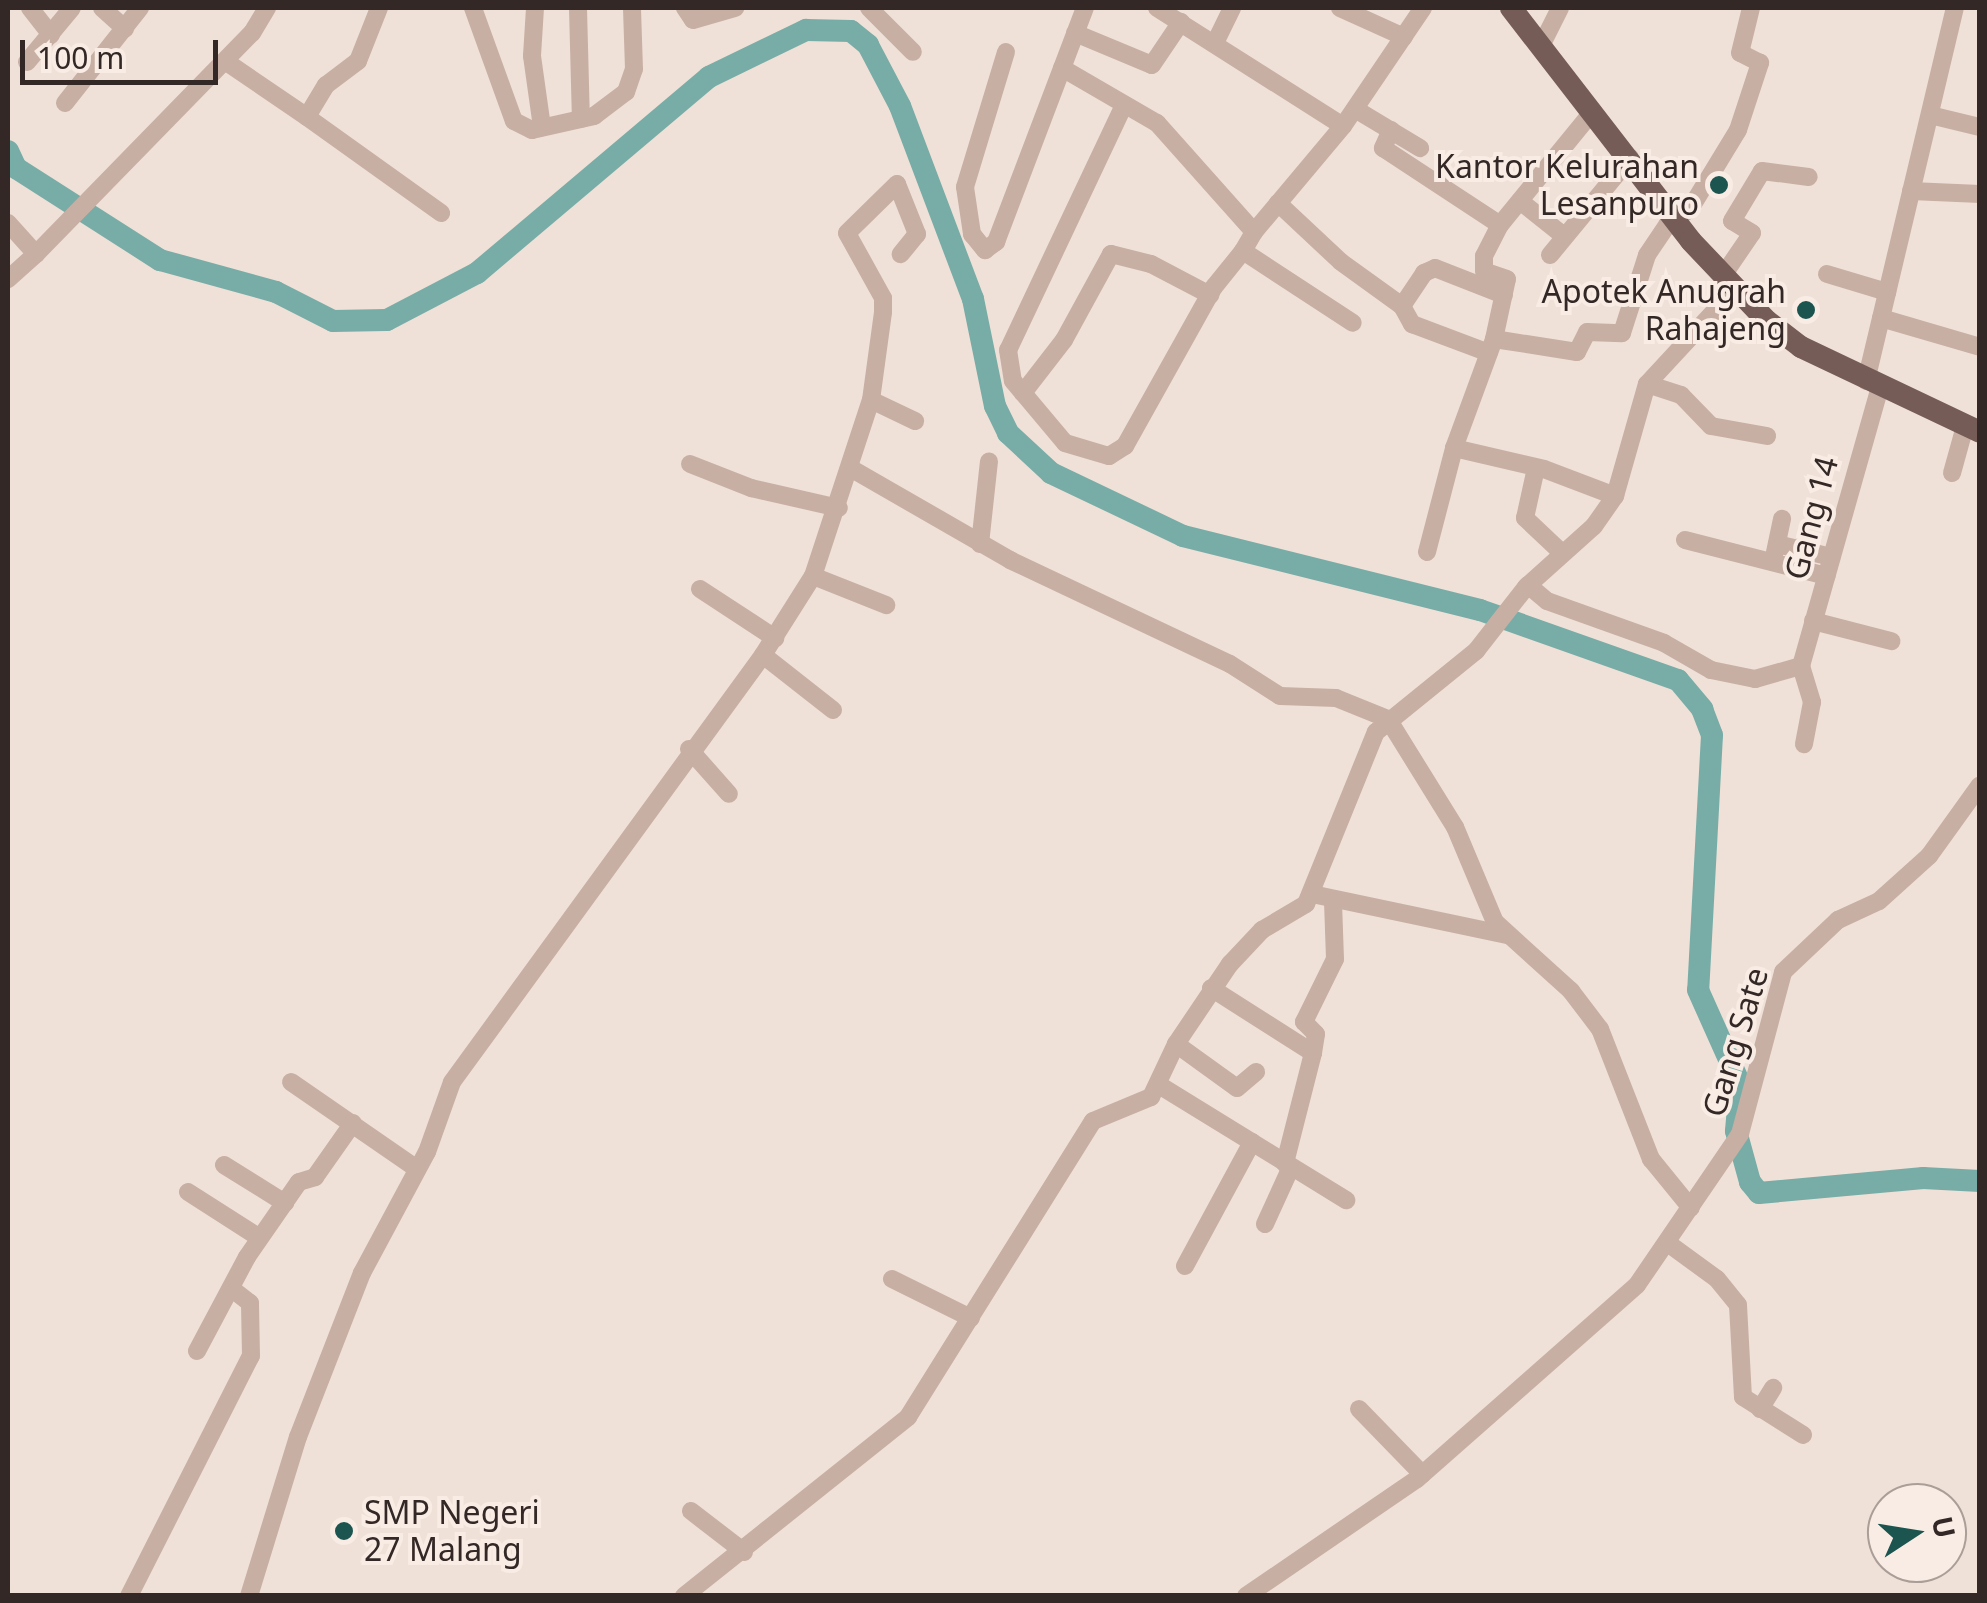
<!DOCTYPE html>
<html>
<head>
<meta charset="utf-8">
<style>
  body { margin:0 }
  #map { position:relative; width:1987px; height:1603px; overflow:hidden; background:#f0e1d8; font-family:"Noto Sans",sans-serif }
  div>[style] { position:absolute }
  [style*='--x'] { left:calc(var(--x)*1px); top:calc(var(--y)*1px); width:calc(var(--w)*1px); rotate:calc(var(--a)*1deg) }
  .river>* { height:22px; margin:-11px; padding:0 11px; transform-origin:11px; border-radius:11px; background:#78ada7 }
  .minor>* { height:18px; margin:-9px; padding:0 9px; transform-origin:9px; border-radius:9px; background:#c8afa4 }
  .major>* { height:22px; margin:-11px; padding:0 11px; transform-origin:11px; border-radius:11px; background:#755c57 }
  .dots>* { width:28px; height:28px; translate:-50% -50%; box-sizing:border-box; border:5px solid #f8ece4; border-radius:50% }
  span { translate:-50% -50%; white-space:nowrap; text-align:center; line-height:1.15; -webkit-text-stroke:8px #f8ece4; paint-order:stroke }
  .poi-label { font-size:32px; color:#342826 }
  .right { translate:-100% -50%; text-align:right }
  .left { translate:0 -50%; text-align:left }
  .street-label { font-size:32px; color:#342826 }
  .frame { position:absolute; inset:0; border:10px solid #342826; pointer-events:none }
  .north { position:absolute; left:1867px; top:1483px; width:100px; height:100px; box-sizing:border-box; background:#f8ece4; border:2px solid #aa9e98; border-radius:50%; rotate:78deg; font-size:28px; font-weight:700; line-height:40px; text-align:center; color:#342826 }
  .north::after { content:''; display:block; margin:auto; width:35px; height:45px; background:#1c544f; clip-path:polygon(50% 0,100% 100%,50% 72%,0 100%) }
  .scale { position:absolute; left:20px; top:40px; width:198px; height:45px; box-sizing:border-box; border:5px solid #342826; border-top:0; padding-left:12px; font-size:30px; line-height:35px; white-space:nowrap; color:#342826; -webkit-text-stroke:8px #f8ece4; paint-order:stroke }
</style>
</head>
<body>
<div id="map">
  <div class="river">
    <div style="--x:8;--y:151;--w:19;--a:65"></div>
    <div style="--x:16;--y:168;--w:171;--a:32.6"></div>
    <div style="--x:160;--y:260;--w:120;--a:15.4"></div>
    <div style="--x:276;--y:292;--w:64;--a:27"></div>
    <div style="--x:333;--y:321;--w:54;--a:-1.1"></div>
    <div style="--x:387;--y:320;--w:102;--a:-27.6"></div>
    <div style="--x:477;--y:273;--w:304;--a:-40.2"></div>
    <div style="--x:709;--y:77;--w:108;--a:-25.9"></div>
    <div style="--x:806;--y:30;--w:45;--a:1.3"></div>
    <div style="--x:851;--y:31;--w:22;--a:39"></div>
    <div style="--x:868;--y:45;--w:69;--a:62.3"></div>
    <div style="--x:900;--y:106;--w:206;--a:69.3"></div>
    <div style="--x:973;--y:299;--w:109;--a:78.4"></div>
    <div style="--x:995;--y:406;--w:30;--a:64"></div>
    <div style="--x:1008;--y:433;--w:59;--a:42.9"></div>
    <div style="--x:1051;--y:473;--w:146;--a:25.5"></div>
    <div style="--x:1183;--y:536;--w:306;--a:14"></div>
    <div style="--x:1480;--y:610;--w:210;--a:19.5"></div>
    <div style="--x:1678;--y:680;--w:38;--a:50"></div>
    <div style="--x:1702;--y:709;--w:28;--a:69"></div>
    <div style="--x:1712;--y:735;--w:255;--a:93.1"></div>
    <div style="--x:1698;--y:990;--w:103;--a:65.9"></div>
    <div style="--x:1740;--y:1084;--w:47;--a:94.9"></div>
    <div style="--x:1736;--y:1131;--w:53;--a:74.6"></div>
    <div style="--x:1750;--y:1182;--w:14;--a:51"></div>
    <div style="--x:1759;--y:1193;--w:165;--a:-5.2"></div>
    <div style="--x:1923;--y:1178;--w:57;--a:3"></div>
  </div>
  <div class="minor">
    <div style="--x:30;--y:8;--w:34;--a:52"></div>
    <div style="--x:102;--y:8;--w:31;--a:42"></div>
    <div style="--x:379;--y:8;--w:57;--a:111.6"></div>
    <div style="--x:358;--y:61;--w:40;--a:143"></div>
    <div style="--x:326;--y:85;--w:37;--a:121"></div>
    <div style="--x:307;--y:117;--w:165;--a:35.6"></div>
    <div style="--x:473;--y:8;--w:120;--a:70.1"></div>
    <div style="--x:514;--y:121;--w:20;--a:27"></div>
    <div style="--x:532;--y:130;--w:64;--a:-12.7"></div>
    <div style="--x:594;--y:116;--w:40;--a:-37"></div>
    <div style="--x:626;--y:92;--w:24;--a:-71"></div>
    <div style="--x:634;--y:69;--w:61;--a:-91.9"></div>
    <div style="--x:535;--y:8;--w:48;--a:93.6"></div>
    <div style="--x:532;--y:56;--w:72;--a:82"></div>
    <div style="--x:578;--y:8;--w:111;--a:88.5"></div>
    <div style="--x:685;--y:8;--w:14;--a:56"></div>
    <div style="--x:693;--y:20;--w:44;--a:-15.9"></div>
    <div style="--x:869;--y:8;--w:62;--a:45"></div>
    <div style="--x:1157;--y:8;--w:220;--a:32.4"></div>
    <div style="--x:1340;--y:8;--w:70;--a:24.4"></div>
    <div style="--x:1075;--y:33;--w:83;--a:22.6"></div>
    <div style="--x:1152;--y:65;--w:52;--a:-56"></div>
    <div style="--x:1215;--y:43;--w:39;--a:-64"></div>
    <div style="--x:1541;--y:46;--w:42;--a:-63.4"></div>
    <div style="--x:1006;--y:52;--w:141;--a:106.9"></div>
    <div style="--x:965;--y:187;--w:48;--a:81.5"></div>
    <div style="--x:972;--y:234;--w:21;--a:51"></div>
    <div style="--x:985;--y:250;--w:14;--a:-36"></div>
    <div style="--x:996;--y:242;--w:250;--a:-69.2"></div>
    <div style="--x:225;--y:61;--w:99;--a:34.3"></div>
    <div style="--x:27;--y:62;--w:70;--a:-50.2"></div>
    <div style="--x:1062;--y:68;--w:110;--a:30.1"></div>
    <div style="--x:1157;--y:123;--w:146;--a:48.3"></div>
    <div style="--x:1254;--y:232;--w:22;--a:120"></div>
    <div style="--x:1243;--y:251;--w:131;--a:33.2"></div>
    <div style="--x:65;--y:103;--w:121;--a:-51.7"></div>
    <div style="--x:1124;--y:105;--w:271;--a:115.3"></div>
    <div style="--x:1008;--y:350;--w:31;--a:81"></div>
    <div style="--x:1013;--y:381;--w:81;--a:50"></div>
    <div style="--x:1065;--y:443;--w:46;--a:16.5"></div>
    <div style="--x:1109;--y:456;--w:19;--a:-32"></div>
    <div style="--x:1125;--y:446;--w:182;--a:-60.8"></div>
    <div style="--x:1214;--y:287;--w:46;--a:-51.1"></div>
    <div style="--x:1355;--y:109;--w:76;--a:31"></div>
    <div style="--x:1930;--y:115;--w:51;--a:13.5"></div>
    <div style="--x:1391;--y:130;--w:20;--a:114"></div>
    <div style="--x:1383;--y:148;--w:140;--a:33.3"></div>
    <div style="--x:1911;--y:191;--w:69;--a:2.5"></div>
    <div style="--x:1520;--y:201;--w:56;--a:38.5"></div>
    <div style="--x:1278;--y:203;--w:86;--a:43.1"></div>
    <div style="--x:1341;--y:262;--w:75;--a:35.8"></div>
    <div style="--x:1402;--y:306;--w:21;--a:61"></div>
    <div style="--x:1412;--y:324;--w:82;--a:20.6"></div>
    <div style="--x:8;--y:223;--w:42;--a:47.9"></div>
    <div style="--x:36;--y:254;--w:38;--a:138"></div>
    <div style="--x:1254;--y:232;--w:138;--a:-50"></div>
    <div style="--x:1343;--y:126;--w:143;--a:-55.9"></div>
    <div style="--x:36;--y:254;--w:309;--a:-45.7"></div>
    <div style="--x:252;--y:33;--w:29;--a:-59"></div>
    <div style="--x:1550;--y:255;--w:126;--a:-50.5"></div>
    <div style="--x:1827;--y:274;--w:63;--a:16.7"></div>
    <div style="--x:1722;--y:277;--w:53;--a:-55.7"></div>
    <div style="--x:1752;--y:233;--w:23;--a:-149"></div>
    <div style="--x:1732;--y:221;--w:58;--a:-59"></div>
    <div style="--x:1762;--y:171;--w:47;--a:7.3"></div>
    <div style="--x:1402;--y:306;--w:40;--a:-56"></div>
    <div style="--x:1424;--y:273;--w:12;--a:-24"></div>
    <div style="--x:1435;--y:268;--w:74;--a:21.4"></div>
    <div style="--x:1881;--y:318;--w:103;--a:16.3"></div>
    <div style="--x:1494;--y:339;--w:61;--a:-77.8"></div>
    <div style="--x:1507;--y:279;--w:24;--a:-161"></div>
    <div style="--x:1484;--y:271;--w:15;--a:-90"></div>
    <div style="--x:1484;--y:256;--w:35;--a:-63"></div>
    <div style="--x:1500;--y:225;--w:147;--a:-50.8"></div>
    <div style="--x:1866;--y:381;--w:383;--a:-76.6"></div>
    <div style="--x:1647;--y:384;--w:36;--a:18"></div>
    <div style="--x:1681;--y:395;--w:43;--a:45.9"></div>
    <div style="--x:1711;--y:426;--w:57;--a:10.1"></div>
    <div style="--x:1023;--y:393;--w:67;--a:-52.3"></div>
    <div style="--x:1064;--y:340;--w:98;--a:-61.3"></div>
    <div style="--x:1111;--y:254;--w:41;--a:14"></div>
    <div style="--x:1151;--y:264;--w:67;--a:27.7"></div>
    <div style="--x:871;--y:400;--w:49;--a:25.5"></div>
    <div style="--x:1454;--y:448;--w:92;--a:13.1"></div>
    <div style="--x:1544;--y:469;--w:76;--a:20.8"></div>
    <div style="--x:690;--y:464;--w:66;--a:21.5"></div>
    <div style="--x:751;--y:488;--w:90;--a:12.8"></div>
    <div style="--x:1536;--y:468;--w:51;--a:102.4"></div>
    <div style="--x:1525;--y:518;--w:51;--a:43.4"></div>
    <div style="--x:852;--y:469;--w:182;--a:29.9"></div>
    <div style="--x:1010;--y:560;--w:243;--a:25.3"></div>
    <div style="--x:1230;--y:664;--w:59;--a:32.6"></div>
    <div style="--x:1280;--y:696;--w:56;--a:2"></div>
    <div style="--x:1336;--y:698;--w:56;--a:22"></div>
    <div style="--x:1388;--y:719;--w:127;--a:58.2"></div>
    <div style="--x:1455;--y:827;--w:103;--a:67.2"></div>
    <div style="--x:1495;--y:922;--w:103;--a:42.2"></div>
    <div style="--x:1571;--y:991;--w:48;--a:52.7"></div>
    <div style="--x:1600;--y:1029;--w:140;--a:68.6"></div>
    <div style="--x:1651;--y:1159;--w:63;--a:50.8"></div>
    <div style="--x:1952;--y:473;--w:49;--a:-74.5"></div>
    <div style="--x:1685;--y:540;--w:146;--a:14.3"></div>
    <div style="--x:980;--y:544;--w:83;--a:-83.8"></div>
    <div style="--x:1777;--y:544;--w:56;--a:13.5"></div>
    <div style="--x:1427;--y:552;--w:107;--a:-75.4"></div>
    <div style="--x:1454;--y:448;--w:116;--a:-69.8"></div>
    <div style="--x:1494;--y:339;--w:84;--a:8.9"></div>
    <div style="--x:1577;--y:352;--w:22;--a:-63"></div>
    <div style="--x:1587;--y:332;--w:35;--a:2"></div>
    <div style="--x:1622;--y:333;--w:82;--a:-72.2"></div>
    <div style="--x:1647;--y:255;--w:36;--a:-56"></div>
    <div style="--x:1667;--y:225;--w:28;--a:-35"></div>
    <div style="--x:1690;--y:209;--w:92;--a:-58.7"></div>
    <div style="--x:1738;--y:130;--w:71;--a:-71.8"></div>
    <div style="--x:1760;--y:63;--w:22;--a:-153"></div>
    <div style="--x:1740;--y:53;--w:46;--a:-76.3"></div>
    <div style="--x:1775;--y:552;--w:34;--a:-78"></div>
    <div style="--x:813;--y:576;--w:79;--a:21.7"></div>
    <div style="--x:1528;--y:585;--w:25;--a:40"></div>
    <div style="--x:1547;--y:601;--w:124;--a:19.7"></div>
    <div style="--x:1664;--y:643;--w:54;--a:29.9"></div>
    <div style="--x:1711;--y:670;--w:45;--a:11.6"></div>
    <div style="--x:1755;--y:679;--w:48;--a:-15.8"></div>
    <div style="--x:700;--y:589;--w:90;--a:33.2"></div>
    <div style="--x:1813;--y:621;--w:81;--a:14.4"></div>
    <div style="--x:763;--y:655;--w:89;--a:38.2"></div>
    <div style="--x:1801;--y:666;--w:290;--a:-74.2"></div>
    <div style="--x:1801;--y:666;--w:38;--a:73"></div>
    <div style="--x:1812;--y:702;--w:43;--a:100.8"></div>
    <div style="--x:689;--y:749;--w:60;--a:48.4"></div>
    <div style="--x:1312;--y:894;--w:199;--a:11.9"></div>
    <div style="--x:1211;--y:988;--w:121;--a:32.5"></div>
    <div style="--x:1313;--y:1053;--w:114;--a:104.3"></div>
    <div style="--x:1176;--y:1044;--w:75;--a:35.8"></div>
    <div style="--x:1237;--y:1088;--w:25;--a:-40"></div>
    <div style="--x:1313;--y:1053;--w:19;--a:-81"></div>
    <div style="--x:1316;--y:1034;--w:17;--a:-135"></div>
    <div style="--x:1304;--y:1022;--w:70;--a:-63.8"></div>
    <div style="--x:1335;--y:959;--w:58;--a:-92"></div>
    <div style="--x:291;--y:1082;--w:153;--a:34.6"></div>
    <div style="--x:1159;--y:1085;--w:220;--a:31.6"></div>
    <div style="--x:224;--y:1165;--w:72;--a:31.9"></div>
    <div style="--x:188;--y:1192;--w:85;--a:32.6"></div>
    <div style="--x:1265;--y:1224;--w:63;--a:-65.5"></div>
    <div style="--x:1669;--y:1244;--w:59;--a:36.1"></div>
    <div style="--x:1717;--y:1279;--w:33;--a:51"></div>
    <div style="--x:1738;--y:1305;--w:92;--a:86.9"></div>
    <div style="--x:1743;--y:1397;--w:71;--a:32.3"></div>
    <div style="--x:1185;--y:1266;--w:141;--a:-61.6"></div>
    <div style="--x:892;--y:1279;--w:88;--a:26.3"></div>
    <div style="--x:197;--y:1351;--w:106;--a:-62"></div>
    <div style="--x:247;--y:1257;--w:91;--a:-55.3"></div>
    <div style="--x:299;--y:1182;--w:17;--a:-17"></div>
    <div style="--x:315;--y:1177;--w:66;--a:-54.9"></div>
    <div style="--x:1359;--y:1409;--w:91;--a:45.9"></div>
    <div style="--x:1760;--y:1409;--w:25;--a:-58"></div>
    <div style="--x:691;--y:1511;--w:67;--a:37.7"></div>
    <div style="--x:129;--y:1596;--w:269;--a:-63.1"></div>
    <div style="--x:251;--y:1356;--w:53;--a:-91.1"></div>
    <div style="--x:250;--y:1303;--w:24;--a:-142"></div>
    <div style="--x:249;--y:1596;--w:166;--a:-72.9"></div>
    <div style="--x:298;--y:1437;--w:176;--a:-68.7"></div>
    <div style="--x:362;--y:1273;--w:137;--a:-61.8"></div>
    <div style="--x:427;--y:1152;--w:74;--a:-70.3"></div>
    <div style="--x:452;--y:1082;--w:528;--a:-53.93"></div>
    <div style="--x:763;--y:655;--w:93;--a:-57.7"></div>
    <div style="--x:813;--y:576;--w:185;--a:-71.8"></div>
    <div style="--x:871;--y:400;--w:89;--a:-82.2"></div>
    <div style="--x:883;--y:312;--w:14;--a:-90"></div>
    <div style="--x:883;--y:298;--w:74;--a:-119"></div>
    <div style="--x:847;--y:233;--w:70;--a:-44.4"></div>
    <div style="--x:897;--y:184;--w:54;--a:68.2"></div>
    <div style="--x:917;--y:234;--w:26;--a:129"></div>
    <div style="--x:684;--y:1596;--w:287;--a:-38.6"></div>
    <div style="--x:908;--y:1417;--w:349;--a:-58"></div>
    <div style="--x:1093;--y:1121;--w:63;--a:-22.5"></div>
    <div style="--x:1151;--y:1097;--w:59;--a:-64.7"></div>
    <div style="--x:1176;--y:1044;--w:97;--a:-56"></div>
    <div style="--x:1230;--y:964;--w:47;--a:-46.7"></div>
    <div style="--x:1262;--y:930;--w:51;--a:-30.6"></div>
    <div style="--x:1306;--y:904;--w:186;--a:-67.9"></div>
    <div style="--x:1376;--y:732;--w:129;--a:-39"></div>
    <div style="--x:1476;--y:651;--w:81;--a:-52"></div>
    <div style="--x:1526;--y:587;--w:91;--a:-41.9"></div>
    <div style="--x:1594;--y:526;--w:37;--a:-55"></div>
    <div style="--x:1615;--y:496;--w:116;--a:-74.1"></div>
    <div style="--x:1647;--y:384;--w:128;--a:-47.2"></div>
    <div style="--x:1246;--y:1596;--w:207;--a:-34.4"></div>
    <div style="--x:1417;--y:1479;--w:293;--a:-41.4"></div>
    <div style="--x:1637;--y:1285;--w:183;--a:-55.7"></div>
    <div style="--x:1740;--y:1134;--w:168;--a:-75.1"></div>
    <div style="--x:1783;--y:972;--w:76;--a:-43.4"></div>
    <div style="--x:1838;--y:920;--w:45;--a:-24.9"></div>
    <div style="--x:1879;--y:901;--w:67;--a:-42"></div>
    <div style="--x:1929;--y:856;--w:87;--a:-54.3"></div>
  </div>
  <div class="major">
    <div style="--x:1511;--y:8;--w:294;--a:52.3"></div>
    <div style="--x:1691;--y:241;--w:110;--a:46.5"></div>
    <div style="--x:1767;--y:321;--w:43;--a:37.4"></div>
    <div style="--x:1801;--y:347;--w:198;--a:25.4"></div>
  </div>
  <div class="dots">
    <div style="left:1719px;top:185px;background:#1c544f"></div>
    <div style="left:1806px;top:310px;background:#1c544f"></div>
    <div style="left:344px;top:1531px;background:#1c544f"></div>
  </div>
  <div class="poi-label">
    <span class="right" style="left:1699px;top:185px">Kantor Kelurahan<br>Lesanpuro</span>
    <span class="right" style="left:1786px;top:310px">Apotek Anugrah<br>Rahajeng</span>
    <span class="left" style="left:364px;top:1531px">SMP Negeri<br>27 Malang</span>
  </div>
  <div class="street-label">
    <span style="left:1811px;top:518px;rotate:-75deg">Gang 14</span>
    <span style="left:1735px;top:1042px;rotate:-73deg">Gang Sate</span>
  </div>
  <div class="frame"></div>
  <div class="north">U</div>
  <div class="scale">100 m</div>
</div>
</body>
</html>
